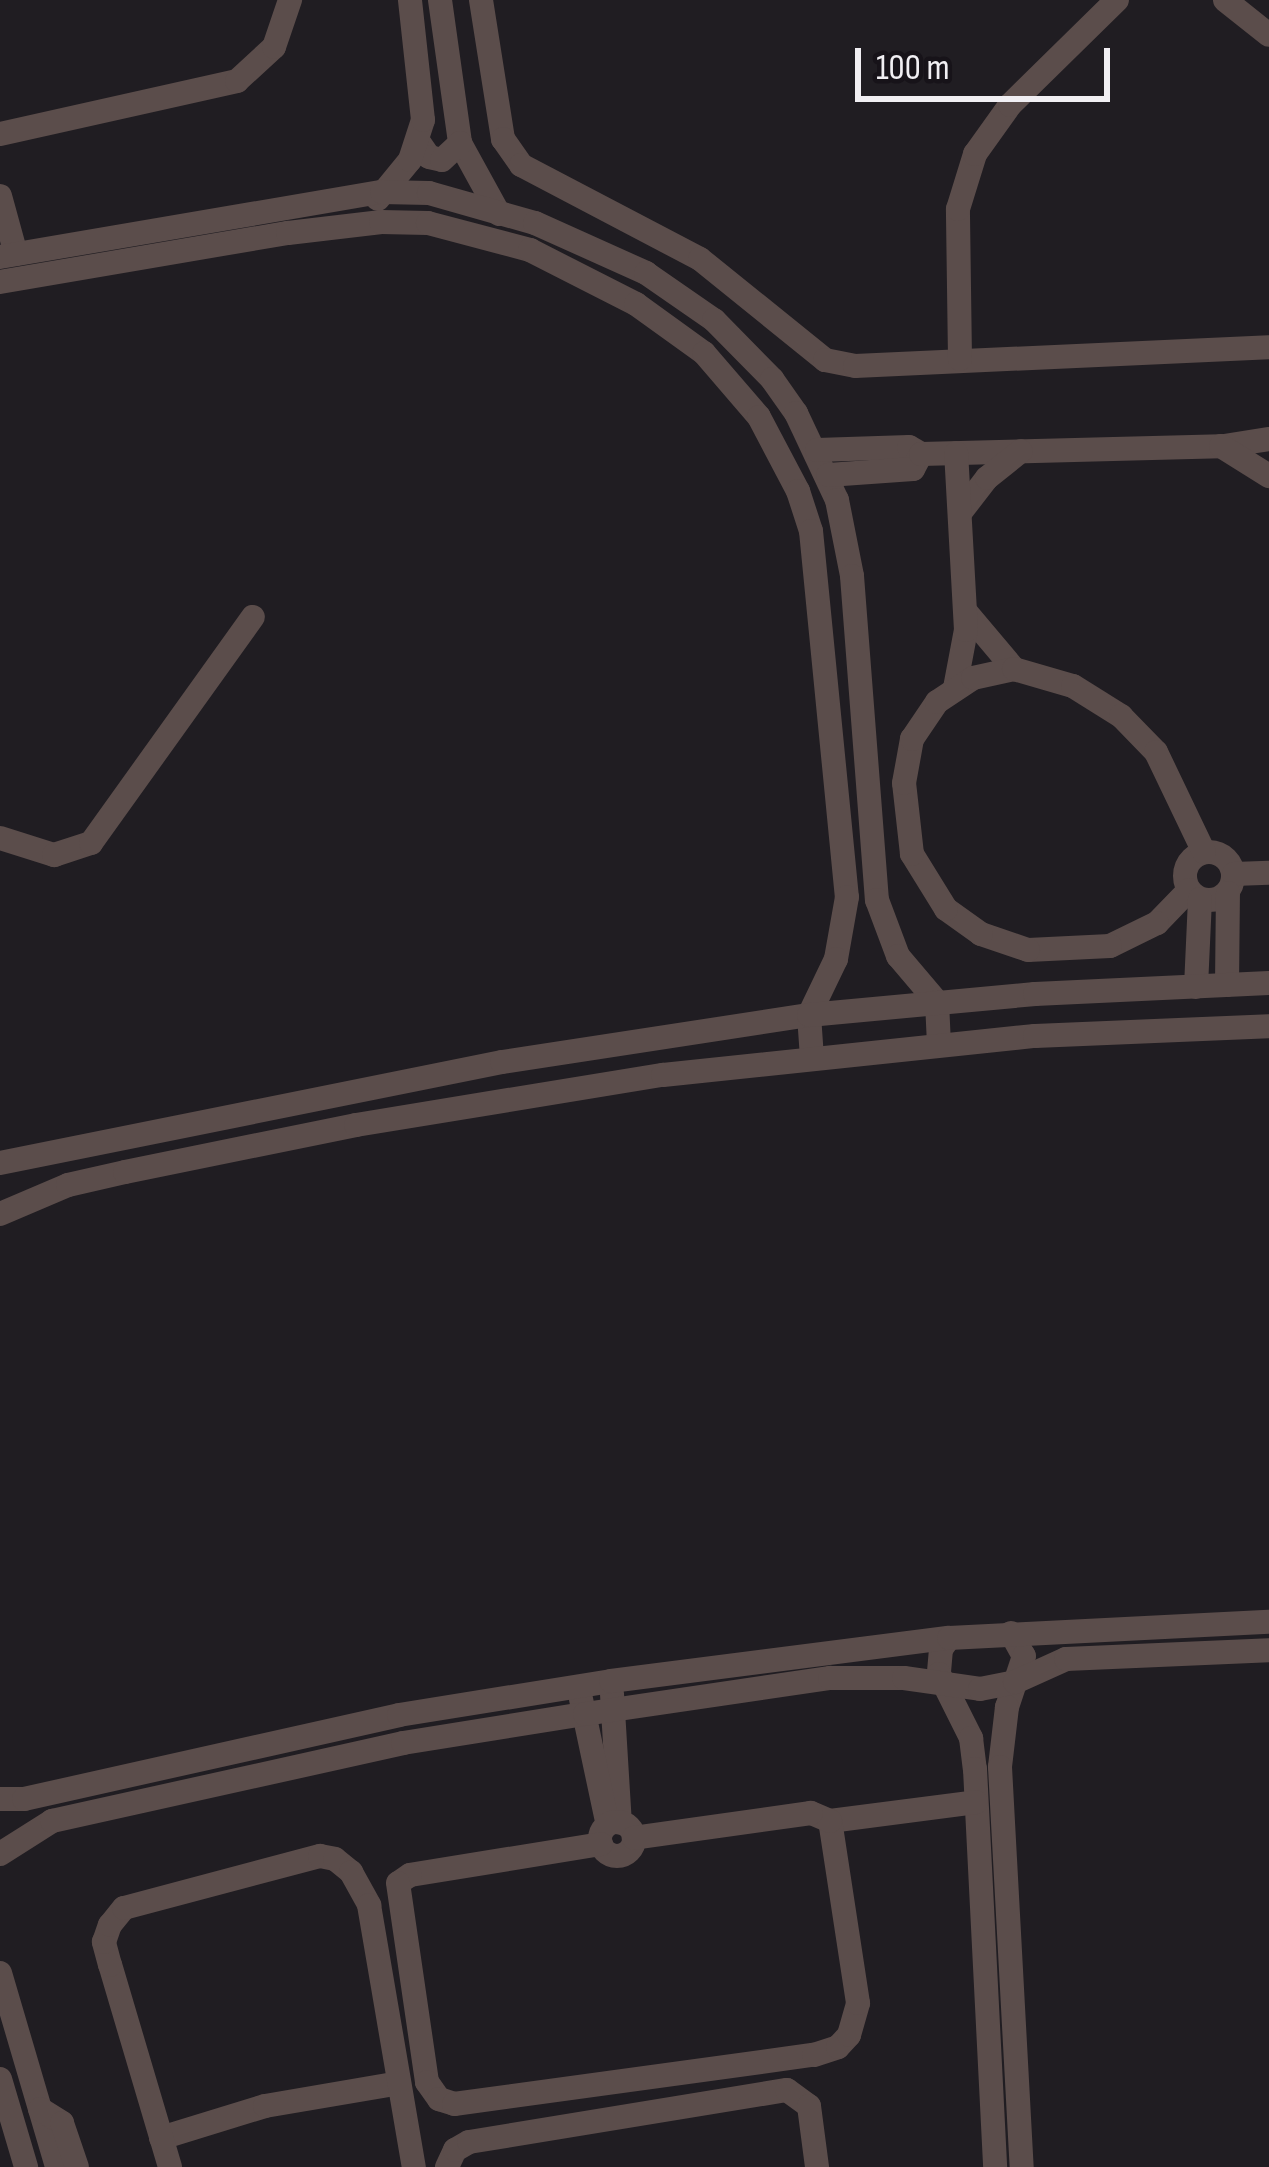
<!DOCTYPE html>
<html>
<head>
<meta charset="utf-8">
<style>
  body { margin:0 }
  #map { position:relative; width:1269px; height:2167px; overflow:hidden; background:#201d22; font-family:"Sofia Sans Condensed",sans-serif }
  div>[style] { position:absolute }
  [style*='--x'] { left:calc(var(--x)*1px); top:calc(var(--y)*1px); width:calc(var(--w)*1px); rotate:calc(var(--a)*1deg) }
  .minor>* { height:24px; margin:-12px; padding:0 12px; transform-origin:12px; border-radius:12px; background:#5b4d4b }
  .minor>.ring { margin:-12px; padding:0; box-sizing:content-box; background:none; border:24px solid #5b4d4b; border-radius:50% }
  span { translate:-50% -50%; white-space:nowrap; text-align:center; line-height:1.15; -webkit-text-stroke:10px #171319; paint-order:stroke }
  .scale { position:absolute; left:855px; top:48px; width:255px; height:54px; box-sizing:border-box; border:6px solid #f1eff3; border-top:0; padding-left:15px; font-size:36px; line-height:42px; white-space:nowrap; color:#f1eff3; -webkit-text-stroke:9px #171319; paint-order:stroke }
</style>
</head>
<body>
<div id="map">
  <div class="minor">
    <div style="--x:440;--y:0;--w:144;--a:82"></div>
    <div style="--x:460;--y:143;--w:81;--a:61.2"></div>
    <div style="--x:481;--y:0;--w:141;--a:81"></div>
    <div style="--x:503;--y:139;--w:32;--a:55"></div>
    <div style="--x:521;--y:165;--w:202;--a:27.7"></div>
    <div style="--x:700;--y:259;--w:161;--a:38.9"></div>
    <div style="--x:825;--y:360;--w:31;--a:11"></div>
    <div style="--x:855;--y:366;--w:414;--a:-2.6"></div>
    <div style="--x:1225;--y:0;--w:56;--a:38.5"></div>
    <div style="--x:0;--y:134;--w:243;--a:-12.6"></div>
    <div style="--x:237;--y:81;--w:50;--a:-42.6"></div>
    <div style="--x:274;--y:47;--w:50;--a:-71.2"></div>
    <div style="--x:418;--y:141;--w:19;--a:55"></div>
    <div style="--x:429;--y:157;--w:13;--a:13"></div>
    <div style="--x:442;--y:160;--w:25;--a:-43"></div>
    <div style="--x:0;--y:196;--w:60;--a:74.6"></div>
    <div style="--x:378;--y:199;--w:50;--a:-50.6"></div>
    <div style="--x:410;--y:160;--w:42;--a:-72"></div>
    <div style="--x:423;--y:120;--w:121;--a:-96.2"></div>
    <div style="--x:0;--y:257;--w:387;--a:-9.7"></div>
    <div style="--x:382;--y:192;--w:47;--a:1.2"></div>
    <div style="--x:429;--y:193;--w:110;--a:15.8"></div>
    <div style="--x:535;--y:223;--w:122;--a:24.2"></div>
    <div style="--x:646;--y:273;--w:83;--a:34.7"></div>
    <div style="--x:714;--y:320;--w:83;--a:45.5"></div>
    <div style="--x:772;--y:379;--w:42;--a:54.8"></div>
    <div style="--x:796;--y:413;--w:96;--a:64.8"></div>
    <div style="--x:837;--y:500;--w:77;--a:78.8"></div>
    <div style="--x:852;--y:576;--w:325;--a:85.6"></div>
    <div style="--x:877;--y:900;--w:60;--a:69.4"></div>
    <div style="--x:898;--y:956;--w:60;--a:49.7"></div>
    <div style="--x:937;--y:1002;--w:43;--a:87.3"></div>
    <div style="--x:0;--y:282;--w:292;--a:-9.7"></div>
    <div style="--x:288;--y:233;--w:94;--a:-6.7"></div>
    <div style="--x:381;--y:222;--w:47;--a:1.2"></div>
    <div style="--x:428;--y:223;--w:106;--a:14.8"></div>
    <div style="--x:530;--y:250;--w:119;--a:27"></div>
    <div style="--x:636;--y:304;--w:84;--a:35.8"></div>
    <div style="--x:704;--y:353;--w:84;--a:49.3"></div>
    <div style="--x:759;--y:417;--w:84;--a:62.2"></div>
    <div style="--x:798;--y:491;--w:42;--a:72"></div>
    <div style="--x:811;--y:531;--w:368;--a:84.4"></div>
    <div style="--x:847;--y:897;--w:63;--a:100.1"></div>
    <div style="--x:836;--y:959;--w:62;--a:115.7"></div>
    <div style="--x:809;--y:1015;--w:43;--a:86"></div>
    <div style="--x:960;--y:359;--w:150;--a:-90.8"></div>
    <div style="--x:958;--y:209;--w:58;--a:-72.8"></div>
    <div style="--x:975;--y:154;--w:60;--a:-54.5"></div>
    <div style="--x:1010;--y:105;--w:150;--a:-44.5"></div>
    <div style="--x:1224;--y:446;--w:46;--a:-8.8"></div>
    <div style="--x:817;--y:450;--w:92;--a:-1.9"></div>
    <div style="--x:909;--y:447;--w:14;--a:30"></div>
    <div style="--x:921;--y:454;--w:17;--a:118"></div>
    <div style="--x:913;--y:469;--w:85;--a:176"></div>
    <div style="--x:921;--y:454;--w:300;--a:-1.5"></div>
    <div style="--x:1221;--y:446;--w:57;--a:32"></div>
    <div style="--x:960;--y:513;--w:44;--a:-52.4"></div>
    <div style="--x:987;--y:478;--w:43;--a:-38.5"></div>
    <div style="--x:966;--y:612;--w:75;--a:49.9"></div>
    <div style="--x:955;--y:688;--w:59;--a:-79.3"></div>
    <div style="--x:966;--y:630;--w:177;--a:-93.2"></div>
    <div style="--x:0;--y:838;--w:57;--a:17.5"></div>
    <div style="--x:54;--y:855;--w:39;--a:-18"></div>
    <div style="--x:91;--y:843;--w:278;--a:-54.4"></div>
    <div class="ring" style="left:1185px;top:852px;width:24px;height:24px"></div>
    <div style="--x:1234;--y:874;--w:35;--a:-2"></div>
    <div style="--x:1189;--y:890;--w:46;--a:134.1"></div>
    <div style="--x:1157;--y:923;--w:52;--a:153.9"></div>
    <div style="--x:1110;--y:946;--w:82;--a:177.2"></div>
    <div style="--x:1028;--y:950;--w:50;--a:-161.2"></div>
    <div style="--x:981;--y:934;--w:43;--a:-144.5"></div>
    <div style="--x:946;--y:909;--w:65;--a:-121.7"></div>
    <div style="--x:912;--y:854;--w:71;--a:-96.4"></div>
    <div style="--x:904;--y:783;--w:45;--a:-79.7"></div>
    <div style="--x:912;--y:739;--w:45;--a:-56"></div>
    <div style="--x:937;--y:702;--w:43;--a:-33.7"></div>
    <div style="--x:973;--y:678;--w:42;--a:-12.4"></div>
    <div style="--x:1014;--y:669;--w:61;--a:16.1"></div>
    <div style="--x:1073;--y:686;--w:57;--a:32"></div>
    <div style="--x:1121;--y:716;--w:50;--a:45.8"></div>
    <div style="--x:1156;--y:752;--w:111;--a:64.4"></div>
    <div style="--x:1227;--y:985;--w:92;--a:-89.4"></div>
    <div style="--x:1196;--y:987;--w:88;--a:-87.4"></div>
    <div style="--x:0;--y:1163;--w:512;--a:-11.38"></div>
    <div style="--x:502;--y:1062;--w:311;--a:-8.7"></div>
    <div style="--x:809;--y:1015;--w:227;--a:-5.3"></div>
    <div style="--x:1035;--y:994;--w:234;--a:-2.7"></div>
    <div style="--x:0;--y:1214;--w:74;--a:-23.1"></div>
    <div style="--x:68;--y:1185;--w:58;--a:-12.8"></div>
    <div style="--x:125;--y:1172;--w:236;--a:-11.5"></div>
    <div style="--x:356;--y:1125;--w:311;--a:-9.3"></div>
    <div style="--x:663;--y:1075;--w:374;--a:-6"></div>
    <div style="--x:1035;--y:1036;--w:234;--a:-2.4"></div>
    <div style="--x:1011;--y:1633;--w:26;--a:61"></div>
    <div style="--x:1024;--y:1656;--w:54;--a:108.4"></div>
    <div style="--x:1007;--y:1707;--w:60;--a:96.7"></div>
    <div style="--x:1000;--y:1767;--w:401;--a:86.9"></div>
    <div style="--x:949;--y:1638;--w:14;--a:126"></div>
    <div style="--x:941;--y:1649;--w:25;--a:95"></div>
    <div style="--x:939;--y:1674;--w:72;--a:63.4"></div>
    <div style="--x:971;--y:1738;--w:31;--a:83"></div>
    <div style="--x:975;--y:1769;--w:399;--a:87.1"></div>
    <div style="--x:612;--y:1694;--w:129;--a:86.5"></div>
    <div style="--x:581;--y:1699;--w:121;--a:78"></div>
    <div style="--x:0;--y:1799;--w:24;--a:0"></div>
    <div style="--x:24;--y:1799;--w:384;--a:-12.6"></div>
    <div style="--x:399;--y:1715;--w:215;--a:-9.1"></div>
    <div style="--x:611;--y:1681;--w:341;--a:-7.3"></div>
    <div style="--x:949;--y:1638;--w:320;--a:-2.9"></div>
    <div style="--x:830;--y:1821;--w:147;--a:-7.4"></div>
    <div class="ring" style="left:600px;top:1822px;width:10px;height:10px"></div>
    <div style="--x:601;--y:1844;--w:193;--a:170.8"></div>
    <div style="--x:410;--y:1875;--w:14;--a:146"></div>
    <div style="--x:398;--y:1883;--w:201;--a:81.7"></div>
    <div style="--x:427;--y:2082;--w:21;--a:55"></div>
    <div style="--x:439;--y:2099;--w:16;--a:18"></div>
    <div style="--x:454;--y:2104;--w:363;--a:-7.8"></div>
    <div style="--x:814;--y:2055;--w:25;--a:-18"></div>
    <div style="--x:838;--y:2047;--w:16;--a:-47"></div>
    <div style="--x:849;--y:2035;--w:33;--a:-74"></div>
    <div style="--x:858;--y:2003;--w:184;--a:-98.7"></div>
    <div style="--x:830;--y:1821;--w:21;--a:-157"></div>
    <div style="--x:811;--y:1813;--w:179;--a:172"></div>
    <div style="--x:0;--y:1854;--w:62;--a:-32.4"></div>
    <div style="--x:52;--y:1821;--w:360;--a:-12.5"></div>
    <div style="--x:403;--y:1743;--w:184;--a:-9.1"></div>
    <div style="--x:585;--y:1714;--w:248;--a:-8.4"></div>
    <div style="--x:830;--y:1678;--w:74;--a:0"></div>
    <div style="--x:904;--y:1678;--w:77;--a:8.2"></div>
    <div style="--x:980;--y:1689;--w:36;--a:-11"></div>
    <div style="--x:1015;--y:1682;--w:56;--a:-24.3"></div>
    <div style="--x:1066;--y:1659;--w:203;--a:-2.5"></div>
    <div style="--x:0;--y:1973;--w:202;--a:73.6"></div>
    <div style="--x:0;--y:2079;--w:92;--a:73.5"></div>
    <div style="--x:40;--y:2109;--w:26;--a:32"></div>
    <div style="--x:62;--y:2123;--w:46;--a:71.2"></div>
    <div style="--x:161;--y:2138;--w:109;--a:-17.1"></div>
    <div style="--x:265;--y:2106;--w:136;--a:-9.7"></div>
    <div style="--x:170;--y:2167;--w:211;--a:-106.5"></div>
    <div style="--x:110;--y:1965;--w:24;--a:-105"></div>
    <div style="--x:104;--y:1942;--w:18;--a:-71"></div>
    <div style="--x:110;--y:1925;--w:22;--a:-51"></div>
    <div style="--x:124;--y:1908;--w:203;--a:-14.9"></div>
    <div style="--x:320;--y:1856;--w:15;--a:11"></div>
    <div style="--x:335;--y:1859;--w:21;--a:39"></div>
    <div style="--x:351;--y:1872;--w:38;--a:61"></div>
    <div style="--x:369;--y:1905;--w:266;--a:80.3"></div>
    <div style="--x:447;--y:2167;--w:19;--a:-65"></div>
    <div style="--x:455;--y:2150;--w:16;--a:-30"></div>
    <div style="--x:469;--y:2142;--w:322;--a:-9.3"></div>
    <div style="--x:787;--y:2090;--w:27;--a:36"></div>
    <div style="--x:809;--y:2106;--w:62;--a:82.5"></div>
  </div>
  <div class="scale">100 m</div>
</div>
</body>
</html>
